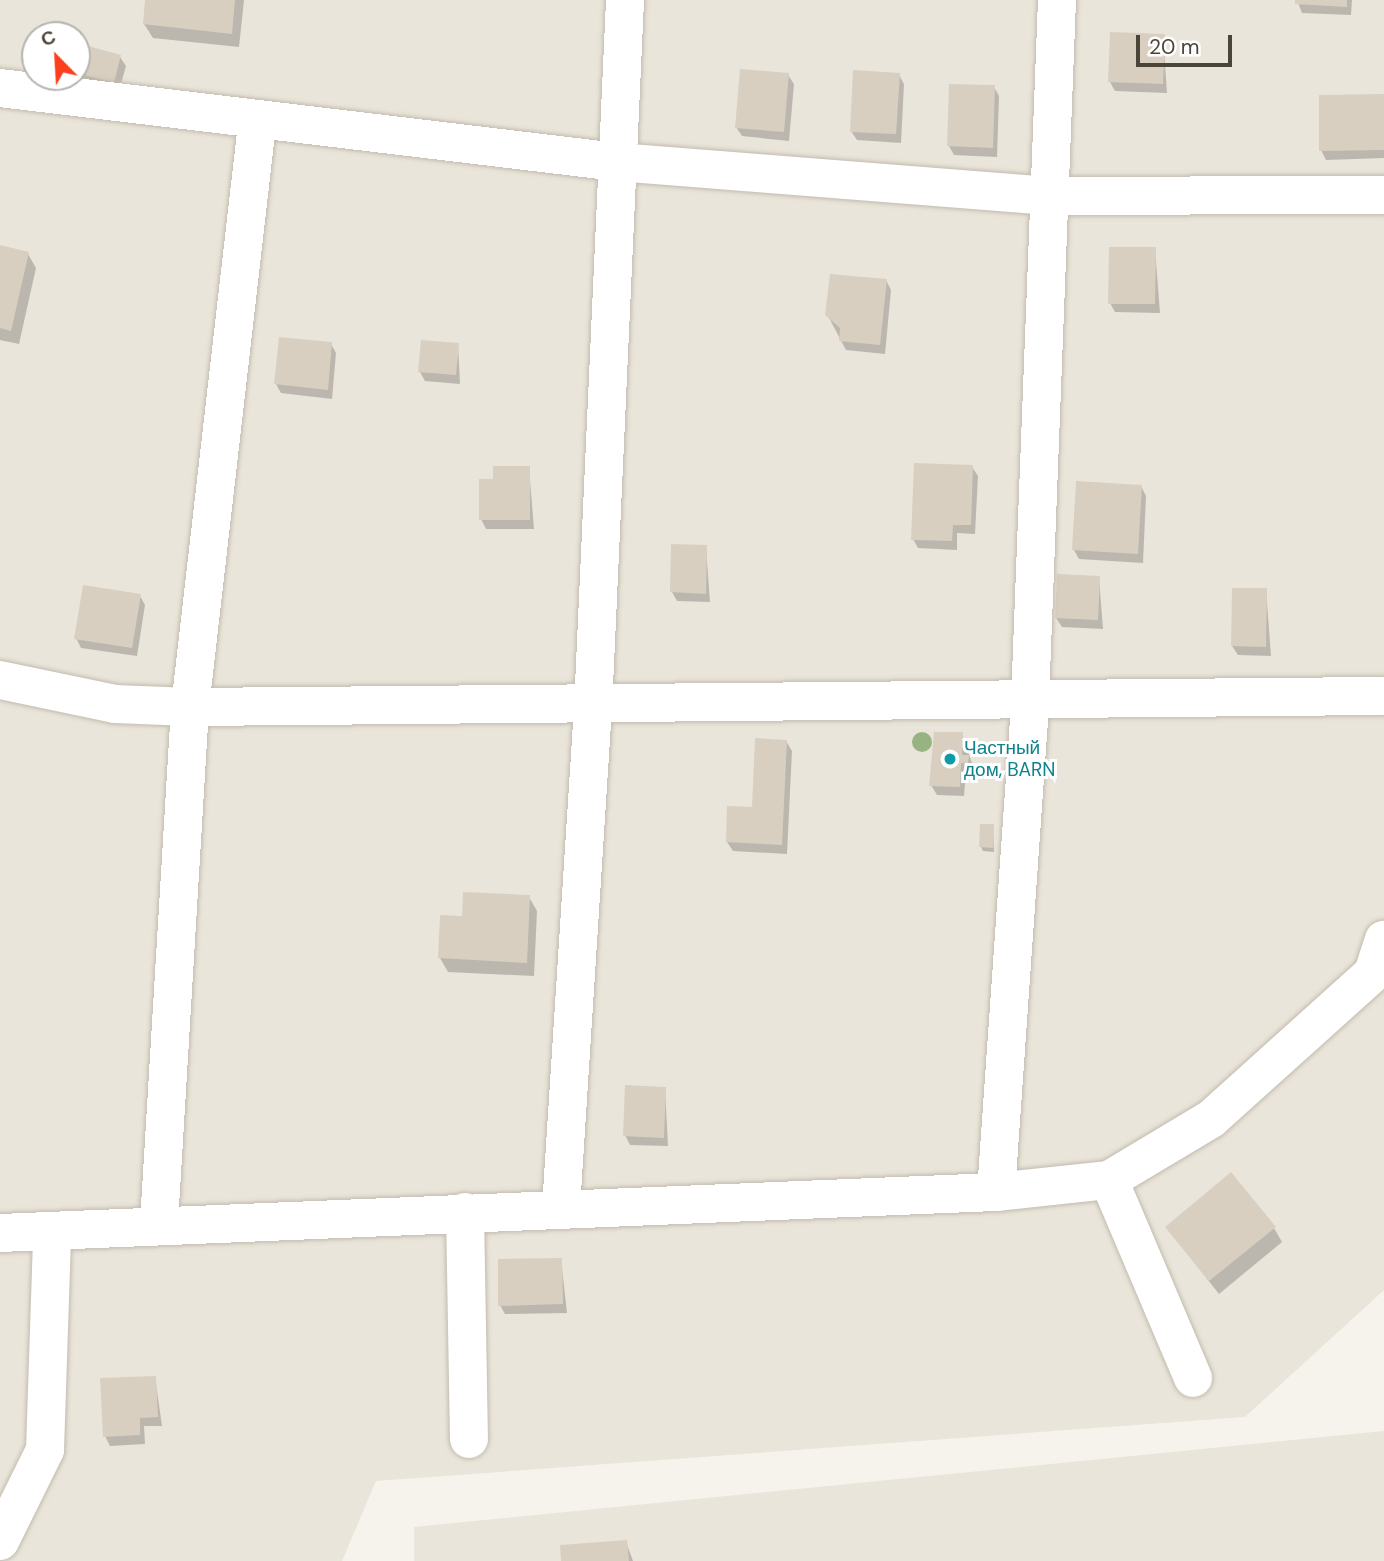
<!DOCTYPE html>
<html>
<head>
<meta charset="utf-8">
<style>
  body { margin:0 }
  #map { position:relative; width:1384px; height:1561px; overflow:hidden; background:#f6f3ec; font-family:"DM Sans",sans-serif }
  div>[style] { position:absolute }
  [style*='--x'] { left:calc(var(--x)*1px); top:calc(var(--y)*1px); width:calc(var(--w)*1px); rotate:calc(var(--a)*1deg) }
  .residential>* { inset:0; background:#eae5da }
  .shadow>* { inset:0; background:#0003 }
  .building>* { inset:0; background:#d8cfc1 }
  .roads { filter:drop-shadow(0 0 2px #c2bbae) drop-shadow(0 0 2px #c2bbae) }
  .minor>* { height:38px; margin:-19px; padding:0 19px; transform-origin:19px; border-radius:19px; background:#fff }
  .trees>* { width:20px; height:20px; margin:-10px; border-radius:50%; background:#97b381 }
  .dots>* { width:19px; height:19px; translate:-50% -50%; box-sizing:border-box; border:4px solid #fff; border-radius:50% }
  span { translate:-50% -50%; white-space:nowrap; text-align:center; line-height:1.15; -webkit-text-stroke:6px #fff; paint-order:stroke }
  .culture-label { font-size:19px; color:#0d838f }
  .left { translate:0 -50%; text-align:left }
  .north { position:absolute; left:21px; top:21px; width:70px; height:70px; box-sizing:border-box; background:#fff; border:2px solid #b7b4b0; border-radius:50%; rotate:336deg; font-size:19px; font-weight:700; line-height:28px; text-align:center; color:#4b4439 }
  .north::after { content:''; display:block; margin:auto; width:24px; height:32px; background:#fc3f1d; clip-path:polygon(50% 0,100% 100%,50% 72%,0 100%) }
  .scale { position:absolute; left:1136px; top:35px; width:96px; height:32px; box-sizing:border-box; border:4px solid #4b4439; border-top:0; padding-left:9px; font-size:21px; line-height:24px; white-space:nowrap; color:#4b4439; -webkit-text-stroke:5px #fff; paint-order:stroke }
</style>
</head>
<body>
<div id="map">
  <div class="residential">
    <div style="clip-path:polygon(evenodd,0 0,1384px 0,1384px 1290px,1245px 1417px,376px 1481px,342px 1561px,0 1561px,0 0,35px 35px,77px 35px,77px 77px,35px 77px,35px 35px)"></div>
    <div style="clip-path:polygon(1384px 1431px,1384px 1561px,414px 1561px,414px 1527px)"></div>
  </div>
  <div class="shadow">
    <div style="clip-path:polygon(147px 0,244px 0,239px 47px,153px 38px,144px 24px)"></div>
    <div style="clip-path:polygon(1297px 0,1352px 0,1351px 15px,1302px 13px)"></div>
    <div style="clip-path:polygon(1163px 36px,1167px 93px,1115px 91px,1110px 82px)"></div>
    <div style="clip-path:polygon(77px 49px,120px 57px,126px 66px,119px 91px,76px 80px)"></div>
    <div style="clip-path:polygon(788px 75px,794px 84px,789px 141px,742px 136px,736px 127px)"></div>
    <div style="clip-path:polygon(899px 75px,904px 84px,901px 143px,857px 140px,851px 131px)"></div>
    <div style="clip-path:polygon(994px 87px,999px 96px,997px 157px,954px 155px,949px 146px)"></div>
    <div style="clip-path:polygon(1384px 96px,1384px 158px,1326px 160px,1321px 150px)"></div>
    <div style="clip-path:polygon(0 247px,28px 254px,36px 268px,19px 344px,0 340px)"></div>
    <div style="clip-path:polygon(1155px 249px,1160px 313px,1115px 312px,1110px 303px)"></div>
    <div style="clip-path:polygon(886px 280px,891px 290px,885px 354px,846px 350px,827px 314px)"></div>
    <div style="clip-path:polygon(331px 344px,336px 353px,332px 399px,281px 393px,276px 384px)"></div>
    <div style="clip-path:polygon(458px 344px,460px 384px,425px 381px,420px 372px)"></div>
    <div style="clip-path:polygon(972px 467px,978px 476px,975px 534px,957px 533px,957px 550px,918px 548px,913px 539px)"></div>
    <div style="clip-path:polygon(529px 468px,534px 529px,486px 529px,481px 519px,494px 481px)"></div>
    <div style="clip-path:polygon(1141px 486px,1146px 496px,1143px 563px,1079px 559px,1074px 550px)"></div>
    <div style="clip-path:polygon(706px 547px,710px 602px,677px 601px,672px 592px)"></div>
    <div style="clip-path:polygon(1099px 577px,1103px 629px,1062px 627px,1056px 618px)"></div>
    <div style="clip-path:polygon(1266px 589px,1271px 656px,1238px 655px,1232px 646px)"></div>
    <div style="clip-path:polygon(140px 596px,145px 605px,137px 656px,81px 648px,76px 638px)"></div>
    <div style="clip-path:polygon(962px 734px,973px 766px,966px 771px,964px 796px,937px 795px,931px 785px)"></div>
    <div style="clip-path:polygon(786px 741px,792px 751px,787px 854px,733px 851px,727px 842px,753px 809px)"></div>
    <div style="clip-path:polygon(993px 826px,994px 852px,983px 851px,981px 847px)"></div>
    <div style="clip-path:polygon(529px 897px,537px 911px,534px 976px,448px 972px,440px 958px,464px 918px)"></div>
    <div style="clip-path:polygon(665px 1089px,668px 1146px,630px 1145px,625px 1135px)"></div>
    <div style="clip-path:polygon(1167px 1228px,1274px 1228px,1282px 1242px,1219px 1294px)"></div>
    <div style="clip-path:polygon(561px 1259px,567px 1313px,505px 1314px,500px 1305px)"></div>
    <div style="clip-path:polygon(155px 1377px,162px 1426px,144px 1426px,145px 1444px,110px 1446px,105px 1436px)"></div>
    <div style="clip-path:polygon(626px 1542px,633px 1561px,563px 1561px)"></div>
  </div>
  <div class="building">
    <div style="clip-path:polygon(145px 0,235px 0,232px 34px,143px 24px)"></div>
    <div style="clip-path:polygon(1295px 0,1347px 0,1347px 7px,1295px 4px)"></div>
    <div style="clip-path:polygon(1110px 32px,1165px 34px,1163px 84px,1108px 82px)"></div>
    <div style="clip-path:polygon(77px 43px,121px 55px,114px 83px,77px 73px)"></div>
    <div style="clip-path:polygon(740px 69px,789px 73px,784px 132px,735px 128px)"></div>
    <div style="clip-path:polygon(853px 70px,900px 73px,896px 134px,850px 132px)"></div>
    <div style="clip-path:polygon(949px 84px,995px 85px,993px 148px,947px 146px)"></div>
    <div style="clip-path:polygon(1384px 94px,1384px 150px,1319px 151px,1319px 95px)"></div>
    <div style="clip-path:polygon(0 245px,29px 252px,11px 331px,0 328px)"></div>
    <div style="clip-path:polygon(1109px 247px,1156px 247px,1155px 304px,1108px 304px)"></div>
    <div style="clip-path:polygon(830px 274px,887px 279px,880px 345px,839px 341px,840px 328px,825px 315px)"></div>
    <div style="clip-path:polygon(279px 337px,332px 342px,328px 390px,274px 384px)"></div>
    <div style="clip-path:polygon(421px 340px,459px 343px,456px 375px,418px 372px)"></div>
    <div style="clip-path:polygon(914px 463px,973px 465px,971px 525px,953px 525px,952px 541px,911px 540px)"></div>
    <div style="clip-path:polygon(493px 466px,530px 466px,530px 520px,479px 520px,479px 479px,493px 479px)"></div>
    <div style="clip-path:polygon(1076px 481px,1142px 485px,1138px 554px,1072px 550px)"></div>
    <div style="clip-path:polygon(671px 544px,707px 545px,706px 594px,670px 592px)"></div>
    <div style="clip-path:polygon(1057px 574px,1100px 576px,1098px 620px,1055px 618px)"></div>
    <div style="clip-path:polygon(83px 585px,141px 594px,132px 648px,74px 639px)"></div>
    <div style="clip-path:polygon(1232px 588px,1267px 588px,1266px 647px,1231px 646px)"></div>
    <div style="clip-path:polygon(934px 732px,963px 732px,962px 755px,969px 755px,968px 763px,961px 763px,960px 787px,929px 786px)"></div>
    <div style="clip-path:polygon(755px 738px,787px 740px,782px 845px,726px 842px,727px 806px,752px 807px)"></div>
    <div style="clip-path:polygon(980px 824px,994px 824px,993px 848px,979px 847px)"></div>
    <div style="clip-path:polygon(463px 892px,530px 895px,527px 963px,438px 958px,440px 915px,462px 916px)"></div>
    <div style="clip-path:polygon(625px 1085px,666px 1087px,664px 1138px,623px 1136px)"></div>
    <div style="clip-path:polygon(1231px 1172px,1276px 1227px,1209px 1281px,1165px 1227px)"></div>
    <div style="clip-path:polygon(562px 1258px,563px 1304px,498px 1306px,498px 1259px)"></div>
    <div style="clip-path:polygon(156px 1376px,158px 1417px,140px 1418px,140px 1435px,103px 1437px,100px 1378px)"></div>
    <div style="clip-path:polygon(627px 1540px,629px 1561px,561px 1561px,560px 1545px)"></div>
  </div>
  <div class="roads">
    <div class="minor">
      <div style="--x:0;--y:88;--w:621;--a:6.84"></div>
      <div style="--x:617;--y:162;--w:431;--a:4.5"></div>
      <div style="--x:1047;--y:196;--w:337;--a:-0.2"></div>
      <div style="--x:0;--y:680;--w:117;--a:11.8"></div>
      <div style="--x:115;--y:704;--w:75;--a:2.3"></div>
      <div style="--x:190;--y:707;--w:1194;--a:-0.53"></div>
      <div style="--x:1109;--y:1180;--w:215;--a:67"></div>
      <div style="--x:996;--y:1192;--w:493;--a:-86"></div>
      <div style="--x:1030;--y:700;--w:701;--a:-87.79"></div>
      <div style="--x:561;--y:1208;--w:501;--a:-86.34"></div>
      <div style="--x:593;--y:708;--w:709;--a:-87.41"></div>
      <div style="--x:465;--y:1212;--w:227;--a:89"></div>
      <div style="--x:159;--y:1223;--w:517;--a:-86.56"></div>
      <div style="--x:190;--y:707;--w:587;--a:-83.44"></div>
      <div style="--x:0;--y:1233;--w:997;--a:-2.36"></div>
      <div style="--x:996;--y:1192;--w:114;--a:-6.1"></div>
      <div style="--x:1109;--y:1180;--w:119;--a:-30.9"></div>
      <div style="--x:1211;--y:1119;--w:218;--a:-42"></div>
      <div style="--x:1373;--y:973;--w:35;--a:-72"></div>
      <div style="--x:0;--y:1541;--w:102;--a:-63.7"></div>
      <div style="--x:45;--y:1450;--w:216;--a:-88.1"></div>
    </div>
  </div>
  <div class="trees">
    <div style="left:922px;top:742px"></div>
  </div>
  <div class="dots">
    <div style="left:950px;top:759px;background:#0f9aa8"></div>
  </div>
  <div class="culture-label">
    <span class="left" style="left:964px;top:759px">Частный<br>дом, BARN</span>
  </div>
  <div class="north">С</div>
  <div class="scale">20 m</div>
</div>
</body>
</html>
